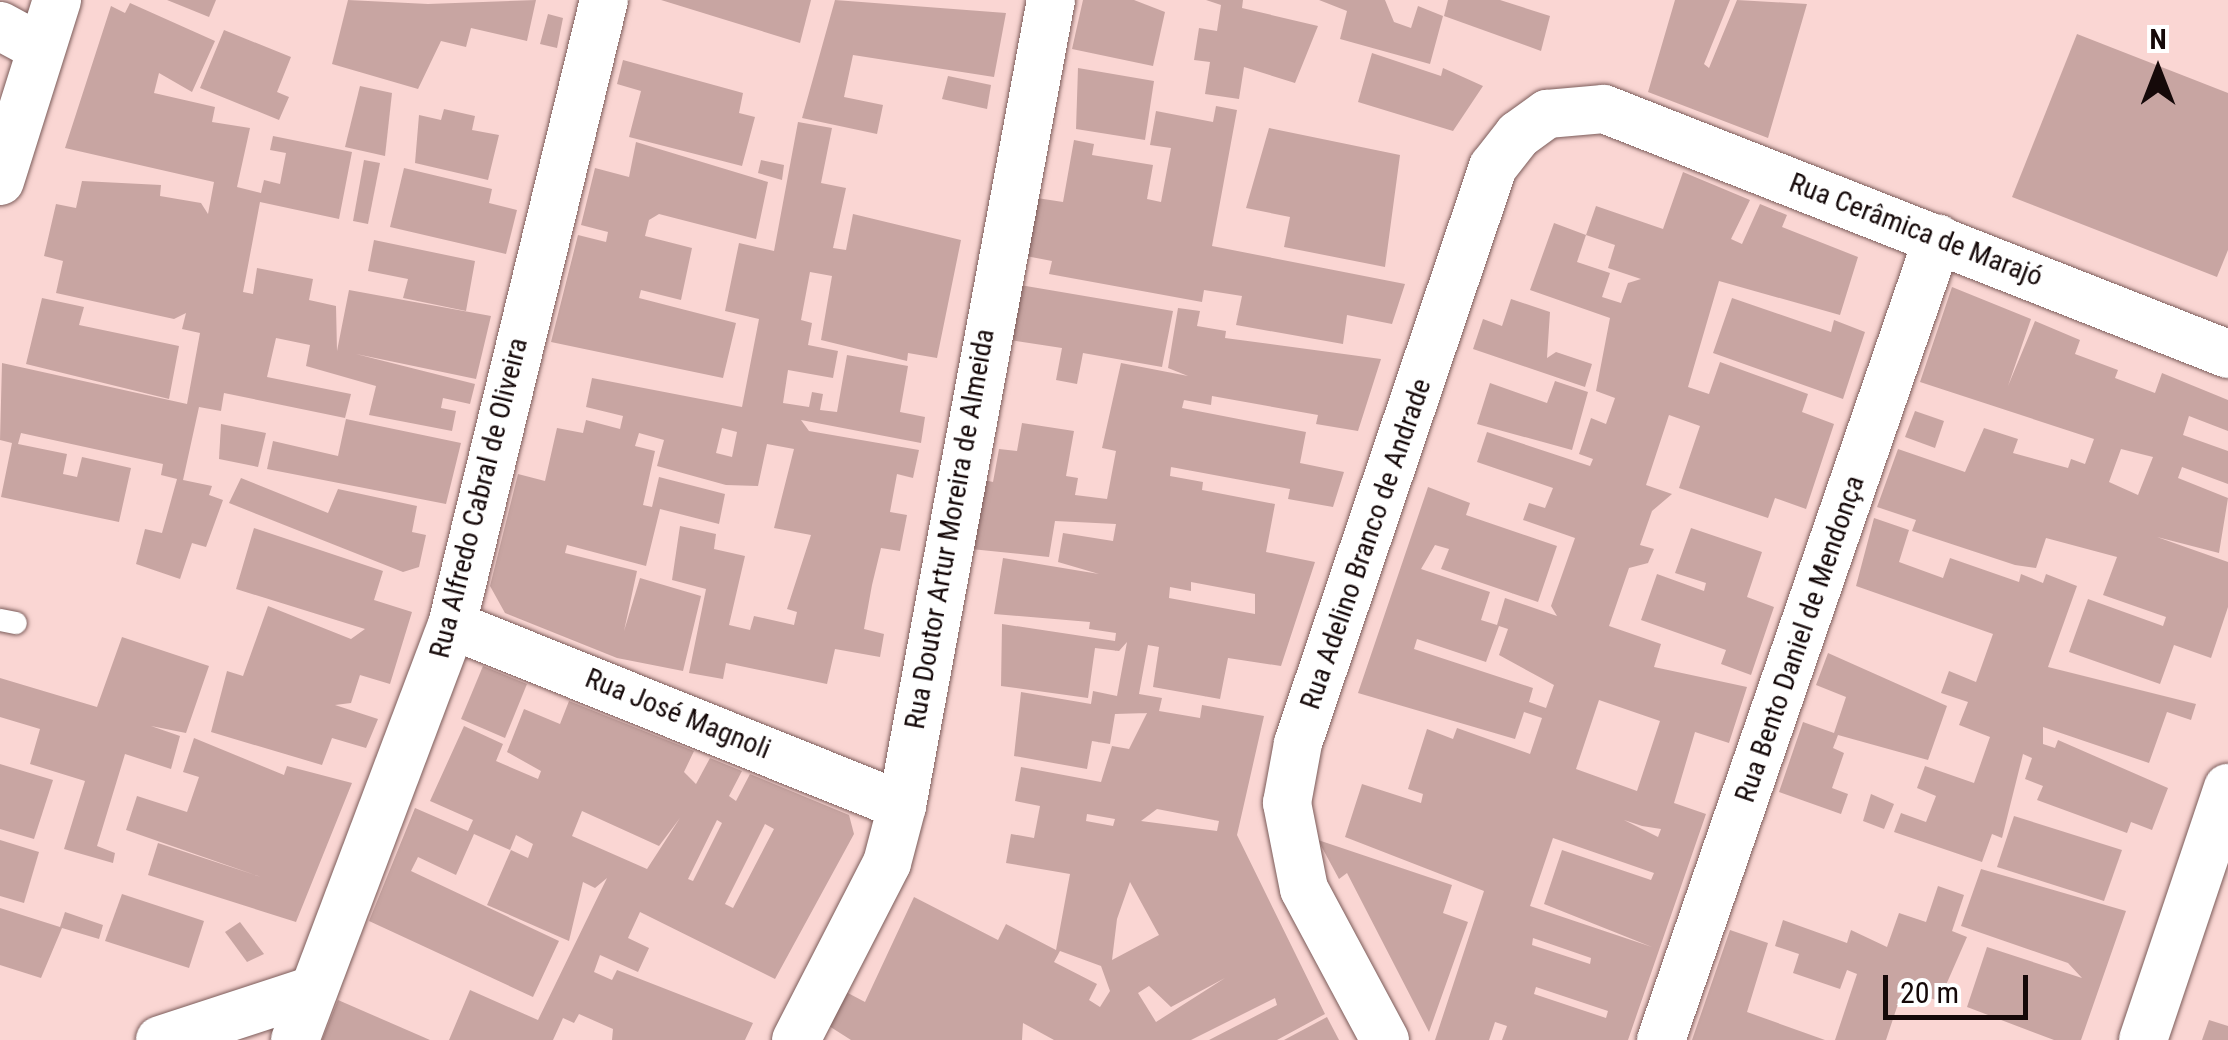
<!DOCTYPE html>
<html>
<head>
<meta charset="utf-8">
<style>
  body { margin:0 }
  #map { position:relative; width:2228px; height:1040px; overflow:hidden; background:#fad6d3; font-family:"Roboto Condensed",sans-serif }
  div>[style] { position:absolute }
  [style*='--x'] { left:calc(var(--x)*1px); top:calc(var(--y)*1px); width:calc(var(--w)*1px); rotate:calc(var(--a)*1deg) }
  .building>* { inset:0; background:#c8a5a2 }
  .roads { filter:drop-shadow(0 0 2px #7b5c5a) drop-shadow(0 0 2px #7b5c5a) }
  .lane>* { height:22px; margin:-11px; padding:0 11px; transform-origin:11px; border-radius:11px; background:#fff }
  .street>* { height:48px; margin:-24px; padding:0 24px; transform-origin:24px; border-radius:24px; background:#fff }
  span { translate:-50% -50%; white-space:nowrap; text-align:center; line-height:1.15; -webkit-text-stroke:10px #fff; paint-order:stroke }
  .street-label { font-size:28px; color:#150909 }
  .north { position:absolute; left:2108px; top:20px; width:100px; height:100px; -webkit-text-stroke:8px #fff; paint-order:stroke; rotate:0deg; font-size:28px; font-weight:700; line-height:40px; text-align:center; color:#150909 }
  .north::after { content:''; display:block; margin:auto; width:35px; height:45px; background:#150909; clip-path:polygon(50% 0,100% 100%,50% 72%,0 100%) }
  .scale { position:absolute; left:1883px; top:975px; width:145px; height:45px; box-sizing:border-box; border:5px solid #150909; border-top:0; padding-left:12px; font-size:30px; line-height:35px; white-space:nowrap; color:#150909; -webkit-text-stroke:8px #fff; paint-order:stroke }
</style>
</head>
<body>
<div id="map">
  <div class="building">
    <div style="clip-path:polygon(167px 0,216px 0,209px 17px)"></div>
    <div style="clip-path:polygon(348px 0,428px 4px,536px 0,527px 41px,471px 28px,466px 47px,441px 41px,418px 89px,332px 64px)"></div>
    <div style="clip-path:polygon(661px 0,811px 0,800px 43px)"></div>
    <div style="clip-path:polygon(835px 0,1006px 13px,994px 77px,853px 55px,844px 97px,883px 105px,877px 134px,802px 118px)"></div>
    <div style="clip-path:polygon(1083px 0,1134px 0,1165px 12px,1153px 66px,1072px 49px)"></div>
    <div style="clip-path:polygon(1206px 0,1243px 0,1242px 8px,1318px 26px,1295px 83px,1244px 67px,1239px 99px,1205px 94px,1210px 62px,1194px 60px,1199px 28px,1217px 31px,1221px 5px)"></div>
    <div style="clip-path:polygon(1319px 0,1385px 0,1394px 22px,1411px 28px,1418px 6px,1443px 16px,1430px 64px,1340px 39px,1347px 11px)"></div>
    <div style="clip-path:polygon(1448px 0,1500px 0,1550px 16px,1541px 51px,1444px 16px)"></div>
    <div style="clip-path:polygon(1675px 0,1730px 0,1704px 64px,1709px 68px,1737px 0,1807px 4px,1768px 138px,1648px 92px)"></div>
    <div style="clip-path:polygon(130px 3px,215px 41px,192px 92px,159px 73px,154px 93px,215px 107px,212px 122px,250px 128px,237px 187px,261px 193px,264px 180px,280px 184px,286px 153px,270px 150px,273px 136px,352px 152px,339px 219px,260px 202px,243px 292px,253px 294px,257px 268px,313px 279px,309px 300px,336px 306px,337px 351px,349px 290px,491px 316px,476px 379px,356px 354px,475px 384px,470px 404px,443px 398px,441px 408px,456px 411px,452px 431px,369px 415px,376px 386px,306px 366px,310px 345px,276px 338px,267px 377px,351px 394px,345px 418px,224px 393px,221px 411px,199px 407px,183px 480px,212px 486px,209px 495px,223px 500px,206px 547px,192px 543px,180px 579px,136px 564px,145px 529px,162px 533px,177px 479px,161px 475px,163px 464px,21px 433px,18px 444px,67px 454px,63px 474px,77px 477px,82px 457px,131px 468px,119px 522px,1px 497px,12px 443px,0 440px,2px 363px,187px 404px,200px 333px,182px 329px,186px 313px,174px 319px,56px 293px,63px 261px,44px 256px,56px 204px,76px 208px,82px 181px,161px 185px,160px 196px,201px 203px,208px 214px,214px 182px,65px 148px,111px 6px,125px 13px)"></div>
    <div style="clip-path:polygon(548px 14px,563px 18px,557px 48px,540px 44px)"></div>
    <div style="clip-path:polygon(224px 30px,291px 57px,277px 92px,289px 97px,279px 120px,200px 88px)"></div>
    <div style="clip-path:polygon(2077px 34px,2228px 93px,2228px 250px,2217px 277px,2012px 197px)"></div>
    <div style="clip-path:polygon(1372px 53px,1441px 76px,1443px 68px,1483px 86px,1453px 131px,1358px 102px)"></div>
    <div style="clip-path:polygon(623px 60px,743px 93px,739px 113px,755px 117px,742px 166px,629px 137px,641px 91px,617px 84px)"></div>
    <div style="clip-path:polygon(1078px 68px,1154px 81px,1145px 140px,1076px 129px)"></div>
    <div style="clip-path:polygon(948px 76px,991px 85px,987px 109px,942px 99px)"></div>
    <div style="clip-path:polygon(360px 86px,392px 93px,385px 156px,345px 147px)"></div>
    <div style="clip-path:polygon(1216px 106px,1237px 110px,1212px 246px,1405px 284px,1392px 324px,1347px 315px,1343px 344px,1236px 325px,1242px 296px,1204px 290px,1202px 302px,1049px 274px,1052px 261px,1026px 256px,1037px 198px,1063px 202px,1074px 140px,1094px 144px,1092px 155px,1153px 165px,1147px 199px,1161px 202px,1171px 148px,1150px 145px,1156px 111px,1213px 122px)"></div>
    <div style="clip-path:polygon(444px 109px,475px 116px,472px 130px,499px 135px,488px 180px,415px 163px,419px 115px,441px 120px)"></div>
    <div style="clip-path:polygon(evenodd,798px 122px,832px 128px,821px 183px,846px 188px,833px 248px,846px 250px,853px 214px,961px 240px,937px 358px,908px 353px,907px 361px,821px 340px,832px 276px,810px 272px,801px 320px,812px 323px,808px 345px,838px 351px,833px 378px,788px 370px,783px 403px,809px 407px,812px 392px,823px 394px,820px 410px,837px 412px,847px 355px,908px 366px,900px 412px,925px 417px,921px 443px,801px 420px,809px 431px,919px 450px,913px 478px,897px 474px,890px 512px,907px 515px,900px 551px,881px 548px,872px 585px,864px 629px,884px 634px,880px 657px,835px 649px,827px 684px,726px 663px,723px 679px,689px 673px,706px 589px,672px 580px,680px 526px,716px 534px,714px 549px,745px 556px,729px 625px,750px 630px,754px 616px,794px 625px,797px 612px,787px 609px,811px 535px,774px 528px,794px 449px,767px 444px,758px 486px,726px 485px,657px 466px,664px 440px,639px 433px,635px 446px,655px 451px,643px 505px,652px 507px,659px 477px,725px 494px,719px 524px,660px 509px,646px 566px,567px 545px,565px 553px,637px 571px,624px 631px,640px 578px,701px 596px,683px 671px,617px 658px,505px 613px,490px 586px,518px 474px,545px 481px,557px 428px,583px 433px,586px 420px,620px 429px,623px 416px,586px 407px,592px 378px,742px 407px,759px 319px,725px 311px,739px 243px,774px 251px,798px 122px,722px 428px,737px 432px,732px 457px,716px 453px,722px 428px)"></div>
    <div style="clip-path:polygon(1269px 128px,1400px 155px,1385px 267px,1284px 247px,1290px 217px,1246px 208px)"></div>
    <div style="clip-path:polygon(636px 142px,768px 182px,756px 239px,659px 214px,649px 220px,645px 236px,692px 248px,681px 300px,641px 290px,639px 298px,736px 323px,723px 378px,551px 342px,578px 235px,606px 242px,608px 232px,581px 225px,595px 168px,629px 177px)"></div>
    <div style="clip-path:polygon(364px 160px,380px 163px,368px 224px,353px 221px)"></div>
    <div style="clip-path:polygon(761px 160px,784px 165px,782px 180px,758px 173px)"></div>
    <div style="clip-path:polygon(404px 168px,492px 189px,489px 203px,517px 210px,506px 254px,390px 227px)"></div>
    <div style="clip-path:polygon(evenodd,1683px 172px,1750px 200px,1731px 239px,1742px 244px,1760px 204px,1787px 215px,1782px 227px,1858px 257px,1840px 315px,1719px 281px,1688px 387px,1709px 394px,1720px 362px,1808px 394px,1802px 412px,1834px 424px,1806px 509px,1775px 498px,1768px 518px,1679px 488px,1700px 426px,1669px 415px,1646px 485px,1672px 494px,1652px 511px,1640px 545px,1654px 549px,1648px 563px,1629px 568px,1609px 626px,1661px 644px,1654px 667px,1747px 687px,1729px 743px,1695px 732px,1674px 803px,1706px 814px,1628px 1040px,1502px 1040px,1507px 1026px,1495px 1022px,1489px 1040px,1435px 1040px,1484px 891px,1345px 837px,1362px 784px,1421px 803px,1423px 794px,1408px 789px,1427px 729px,1453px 739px,1457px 728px,1530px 754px,1542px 718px,1524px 712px,1515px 739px,1358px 693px,1428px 487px,1470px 503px,1466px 515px,1557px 546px,1538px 602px,1441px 569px,1449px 549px,1435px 545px,1421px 569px,1490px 592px,1481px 620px,1497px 625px,1505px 598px,1557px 616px,1551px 606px,1575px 538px,1523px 520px,1529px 503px,1545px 508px,1553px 488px,1477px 462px,1487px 432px,1590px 466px,1593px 459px,1579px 454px,1591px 418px,1606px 424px,1615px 398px,1596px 391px,1610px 318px,1530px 290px,1554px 223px,1586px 235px,1577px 262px,1610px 273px,1602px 297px,1621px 303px,1628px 283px,1641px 279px,1608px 268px,1615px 245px,1586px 235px,1596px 206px,1663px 229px,1683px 172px,1499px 626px,1508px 629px,1499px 655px,1554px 685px,1546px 708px,1529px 702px,1533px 688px,1414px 649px,1417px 639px,1486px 662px,1499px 626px,1683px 172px,1599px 700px,1660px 721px,1637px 791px,1576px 769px,1599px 700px,1683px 172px,1624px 820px,1642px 826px,1661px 829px,1658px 837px,1624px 820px,1683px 172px,1553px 838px,1654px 873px,1651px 880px,1562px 850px,1544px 904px,1652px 947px,1530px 906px,1553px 838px,1683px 172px,1533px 938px,1591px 958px,1590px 964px,1532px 945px,1533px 938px,1683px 172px,1536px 987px,1608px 1011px,1606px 1018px,1534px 994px,1536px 987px)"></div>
    <div style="clip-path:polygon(374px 240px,475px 261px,466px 311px,403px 298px,408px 279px,368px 271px)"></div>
    <div style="clip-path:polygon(1020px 285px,1173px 311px,1162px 367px,1083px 353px,1077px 384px,1056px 380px,1062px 348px,1010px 340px)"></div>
    <div style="clip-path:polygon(evenodd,1952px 287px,2031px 319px,2008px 386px,2035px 321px,2080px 340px,2075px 354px,2118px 370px,2115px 378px,2155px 393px,2162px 373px,2228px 400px,2228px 431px,2189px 416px,2183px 435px,2228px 451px,2228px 484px,2182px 467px,2178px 478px,2228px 498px,2219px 553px,2157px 537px,2228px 562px,2228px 607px,2211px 658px,2174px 645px,2160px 684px,2069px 652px,2088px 599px,2163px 626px,2166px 617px,2103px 595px,2117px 557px,2046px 538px,2036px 568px,2015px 565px,1912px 531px,1916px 520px,1877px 507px,1898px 449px,1965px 472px,1984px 428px,2018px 439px,2013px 453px,2068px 468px,2071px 459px,2085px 464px,2094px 439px,1920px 382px,1952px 287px,2121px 449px,2153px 457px,2138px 495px,2109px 482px,2121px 449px)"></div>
    <div style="clip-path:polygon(42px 298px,84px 307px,79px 325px,179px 346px,169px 399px,26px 364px)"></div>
    <div style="clip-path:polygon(1732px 298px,1831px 332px,1834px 320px,1865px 332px,1843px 399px,1713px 353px)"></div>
    <div style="clip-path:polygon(1511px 299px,1550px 312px,1547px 358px,1556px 352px,1592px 364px,1585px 387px,1473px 349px,1483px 319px,1502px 326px)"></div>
    <div style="clip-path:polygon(evenodd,1178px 308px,1200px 311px,1197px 326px,1226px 331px,1225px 338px,1381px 359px,1358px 431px,1316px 424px,1318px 415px,1212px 396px,1211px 405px,1184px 400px,1182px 408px,1306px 432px,1300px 463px,1344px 472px,1333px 507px,1288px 499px,1290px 489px,1171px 467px,1170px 476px,1203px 482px,1202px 490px,1275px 504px,1266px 552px,1315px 562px,1281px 666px,1228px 658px,1220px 699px,1153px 687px,1159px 647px,1148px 645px,1139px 694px,1162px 698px,1159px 711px,1200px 718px,1202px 705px,1264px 716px,1237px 835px,1325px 1014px,1277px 1040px,1209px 1040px,1277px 1005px,1275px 998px,1191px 1040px,1054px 1040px,1023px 1023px,1022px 1040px,851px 1040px,829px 1026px,846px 992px,865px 1002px,914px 897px,998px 940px,1006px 924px,1056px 950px,1070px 874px,1006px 863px,1011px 834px,1034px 838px,1040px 806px,1015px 801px,1021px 767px,1101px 782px,1112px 746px,1129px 749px,1147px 713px,1115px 714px,1110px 744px,1092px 741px,1087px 769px,1014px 756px,1021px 692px,1091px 704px,1093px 691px,1117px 696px,1127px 642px,1119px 651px,1095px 648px,1088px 698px,1001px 686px,1002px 624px,1115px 641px,1116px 633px,1089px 629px,1090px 622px,994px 614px,1003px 558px,1099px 574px,1058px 562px,1063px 533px,1113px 541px,1116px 524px,1055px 521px,1049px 557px,971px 549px,984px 480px,993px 482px,999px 449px,1017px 451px,1022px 423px,1074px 431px,1066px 476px,1078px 478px,1075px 495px,1107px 499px,1116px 451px,1102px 448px,1121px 363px,1188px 376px,1168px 368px,1178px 308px,1191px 582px,1255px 594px,1255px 614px,1169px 598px,1170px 587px,1191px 591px,1191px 582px,1178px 308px,1157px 809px,1219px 821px,1217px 831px,1141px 821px,1157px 809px,1178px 308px,1087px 814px,1115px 819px,1113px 826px,1086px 821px,1087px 814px,1178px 308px,1130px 882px,1159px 935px,1112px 960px,1117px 919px,1130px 882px,1178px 308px,1060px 951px,1101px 966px,1110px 991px,1100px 1007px,1089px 1000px,1097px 984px,1054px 962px,1060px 951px,1178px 308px,1225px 978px,1156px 1022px,1138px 993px,1149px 986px,1171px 1007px,1225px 978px)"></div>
    <div style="clip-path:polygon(1555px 381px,1588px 392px,1572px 450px,1477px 424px,1490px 383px,1547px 403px)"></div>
    <div style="clip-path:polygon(1915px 411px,1944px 421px,1935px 448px,1905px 437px)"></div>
    <div style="clip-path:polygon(346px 419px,461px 443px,446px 504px,267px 469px,273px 441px,338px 456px)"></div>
    <div style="clip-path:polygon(221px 424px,266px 433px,258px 467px,219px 459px)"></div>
    <div style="clip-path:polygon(241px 478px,328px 513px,338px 489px,417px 506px,412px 532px,426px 535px,419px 567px,403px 572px,229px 503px)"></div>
    <div style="clip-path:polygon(1874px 518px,1909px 530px,1899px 562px,1943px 578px,1950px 558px,2019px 582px,2021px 574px,2043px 583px,2046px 574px,2077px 586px,2048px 667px,2196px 704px,2191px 720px,2167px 712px,2149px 763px,2043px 727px,2043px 744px,2055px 748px,2058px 740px,2168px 788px,2152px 830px,2131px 822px,2127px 833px,2037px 800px,2043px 786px,2025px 779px,2032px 758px,2023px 754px,2002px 838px,1992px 834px,1982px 862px,1894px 832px,1901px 813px,1926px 822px,1936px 796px,1917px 788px,1925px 766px,1974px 783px,1990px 737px,1959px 725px,1968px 702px,1941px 693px,1949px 671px,1976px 682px,1993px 634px,1856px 586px)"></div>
    <div style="clip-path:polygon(254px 528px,383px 571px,374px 600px,412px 612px,390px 684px,360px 675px,351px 703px,335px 705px,378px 719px,366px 748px,332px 738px,322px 765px,211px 732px,227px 671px,243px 676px,268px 606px,351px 639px,365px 629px,236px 589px)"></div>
    <div style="clip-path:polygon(1691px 528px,1762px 552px,1747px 597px,1774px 607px,1751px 675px,1721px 664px,1726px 650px,1641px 620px,1657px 574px,1704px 591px,1706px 583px,1675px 573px)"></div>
    <div style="clip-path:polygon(122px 637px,209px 666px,186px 733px,151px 726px,180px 736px,171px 769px,125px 754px,97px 846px,115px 853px,113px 863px,64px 849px,85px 781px,30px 764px,40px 729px,0 717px,0 678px,97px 707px)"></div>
    <div style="clip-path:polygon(1828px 653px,1947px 706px,1928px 760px,1838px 735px,1833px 748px,1844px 753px,1832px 788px,1848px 794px,1841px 814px,1779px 792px,1803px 722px,1834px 733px,1846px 697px,1816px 685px)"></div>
    <div style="clip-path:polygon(483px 666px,527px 684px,505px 738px,461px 719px)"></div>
    <div style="clip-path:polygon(evenodd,569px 701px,694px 751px,684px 772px,696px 784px,710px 758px,742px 771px,729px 796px,736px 801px,750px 774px,849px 815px,854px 834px,775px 979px,640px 912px,628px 938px,649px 948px,638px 972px,600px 955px,594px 972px,612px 980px,617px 970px,753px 1023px,745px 1040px,612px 1040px,613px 1029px,579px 1014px,574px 1023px,563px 1018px,553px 1040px,449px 1040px,470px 990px,538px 1020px,607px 878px,595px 888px,583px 882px,569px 941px,487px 905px,511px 850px,528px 858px,533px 844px,516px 835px,510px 850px,474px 834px,456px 875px,418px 857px,411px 871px,559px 941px,533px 997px,369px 921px,415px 808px,468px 831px,473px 820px,430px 801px,464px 726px,503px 744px,496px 761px,538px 779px,541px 771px,507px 752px,524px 709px,560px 724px,569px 701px,582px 811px,659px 846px,680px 818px,647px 869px,572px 836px,582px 811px,569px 701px,717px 820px,722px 823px,693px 881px,688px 879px,717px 820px,569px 701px,765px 824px,774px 829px,733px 908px,725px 904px,765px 824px)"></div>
    <div style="clip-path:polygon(194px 738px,284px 775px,287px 766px,352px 783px,296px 922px,148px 875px,158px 843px,261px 877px,126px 830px,137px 796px,187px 812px,199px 777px,183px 772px)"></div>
    <div style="clip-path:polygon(0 764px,53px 780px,34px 839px,0 829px)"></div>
    <div style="clip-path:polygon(1871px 794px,1894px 804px,1884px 829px,1863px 821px)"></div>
    <div style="clip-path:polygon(2014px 816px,2122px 850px,2104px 901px,1997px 867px)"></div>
    <div style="clip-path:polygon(0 840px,39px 852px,24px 903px,0 896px)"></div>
    <div style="clip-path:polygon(1318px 840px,1452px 885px,1443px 913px,1468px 922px,1429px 1032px,1347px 873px,1339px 879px)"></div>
    <div style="clip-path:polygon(1981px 869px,2126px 911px,2081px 1040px,2054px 1040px,1967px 1007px,1987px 947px,2082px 978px,2068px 963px,1961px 926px)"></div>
    <div style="clip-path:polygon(1938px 886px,1964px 895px,1952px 931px,1967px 937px,1939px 1001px,1903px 989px,1886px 1040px,1835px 1040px,1857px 974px,1847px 970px,1840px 989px,1793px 973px,1799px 954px,1775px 946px,1783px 920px,1847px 943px,1851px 930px,1887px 947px,1899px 913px,1926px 922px)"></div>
    <div style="clip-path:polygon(122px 894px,204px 921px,189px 968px,105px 941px)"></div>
    <div style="clip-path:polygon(0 908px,60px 927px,65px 912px,103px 925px,99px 939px,62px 928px,41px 978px,0 965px)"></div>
    <div style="clip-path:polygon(240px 922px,264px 954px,247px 962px,225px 932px)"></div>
    <div style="clip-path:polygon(1730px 930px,1768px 943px,1747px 1012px,1825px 1040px,1692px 1040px)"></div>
    <div style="clip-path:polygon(338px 1000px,430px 1040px,322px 1040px)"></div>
    <div style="clip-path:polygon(1327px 1017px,1339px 1040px,1284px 1040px)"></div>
    <div style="clip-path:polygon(2209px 1020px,2228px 1026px,2228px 1040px,2202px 1040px)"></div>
  </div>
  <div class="roads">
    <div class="lane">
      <div style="--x:0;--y:620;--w:16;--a:11"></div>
    </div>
    <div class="street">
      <div style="--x:0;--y:26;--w:44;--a:28.3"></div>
      <div style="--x:0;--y:181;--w:190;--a:-72.5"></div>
      <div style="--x:452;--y:625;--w:485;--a:21.9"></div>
      <div style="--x:160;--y:1040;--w:161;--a:-18.1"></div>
      <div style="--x:295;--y:1040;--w:444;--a:-69.3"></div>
      <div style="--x:452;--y:625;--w:643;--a:-76.33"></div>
      <div style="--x:796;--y:1040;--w:199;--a:-62.8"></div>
      <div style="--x:887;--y:863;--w:59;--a:-75.3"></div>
      <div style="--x:902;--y:806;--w:820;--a:-79.53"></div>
      <div style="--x:1385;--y:1040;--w:171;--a:-118.2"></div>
      <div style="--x:1304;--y:889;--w:88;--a:-101.2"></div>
      <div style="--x:1287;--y:803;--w:61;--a:-79.6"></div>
      <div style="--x:1298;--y:743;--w:608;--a:-71.3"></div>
      <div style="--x:1493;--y:167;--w:41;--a:-52"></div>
      <div style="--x:1518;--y:135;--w:36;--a:-36"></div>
      <div style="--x:1547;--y:114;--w:57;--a:-5"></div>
      <div style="--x:1604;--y:109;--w:670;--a:21.44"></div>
      <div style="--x:1661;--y:1040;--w:848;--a:-70.95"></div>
      <div style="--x:2143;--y:1040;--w:266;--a:-71.4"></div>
    </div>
  </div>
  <div class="street-label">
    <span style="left:1916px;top:230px;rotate:21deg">Rua Cerâmica de Marajó</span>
    <span style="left:479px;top:498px;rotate:-76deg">Rua Alfredo Cabral de Oliveira</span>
    <span style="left:950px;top:529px;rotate:-80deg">Rua Doutor Artur Moreira de Almeida</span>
    <span style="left:1366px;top:544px;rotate:-71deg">Rua Adelino Branco de Andrade</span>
    <span style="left:1800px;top:639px;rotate:-71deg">Rua Bento Daniel de Mendonça</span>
    <span style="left:678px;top:714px;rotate:22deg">Rua José Magnoli</span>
  </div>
  <div class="north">N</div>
  <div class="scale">20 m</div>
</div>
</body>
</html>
